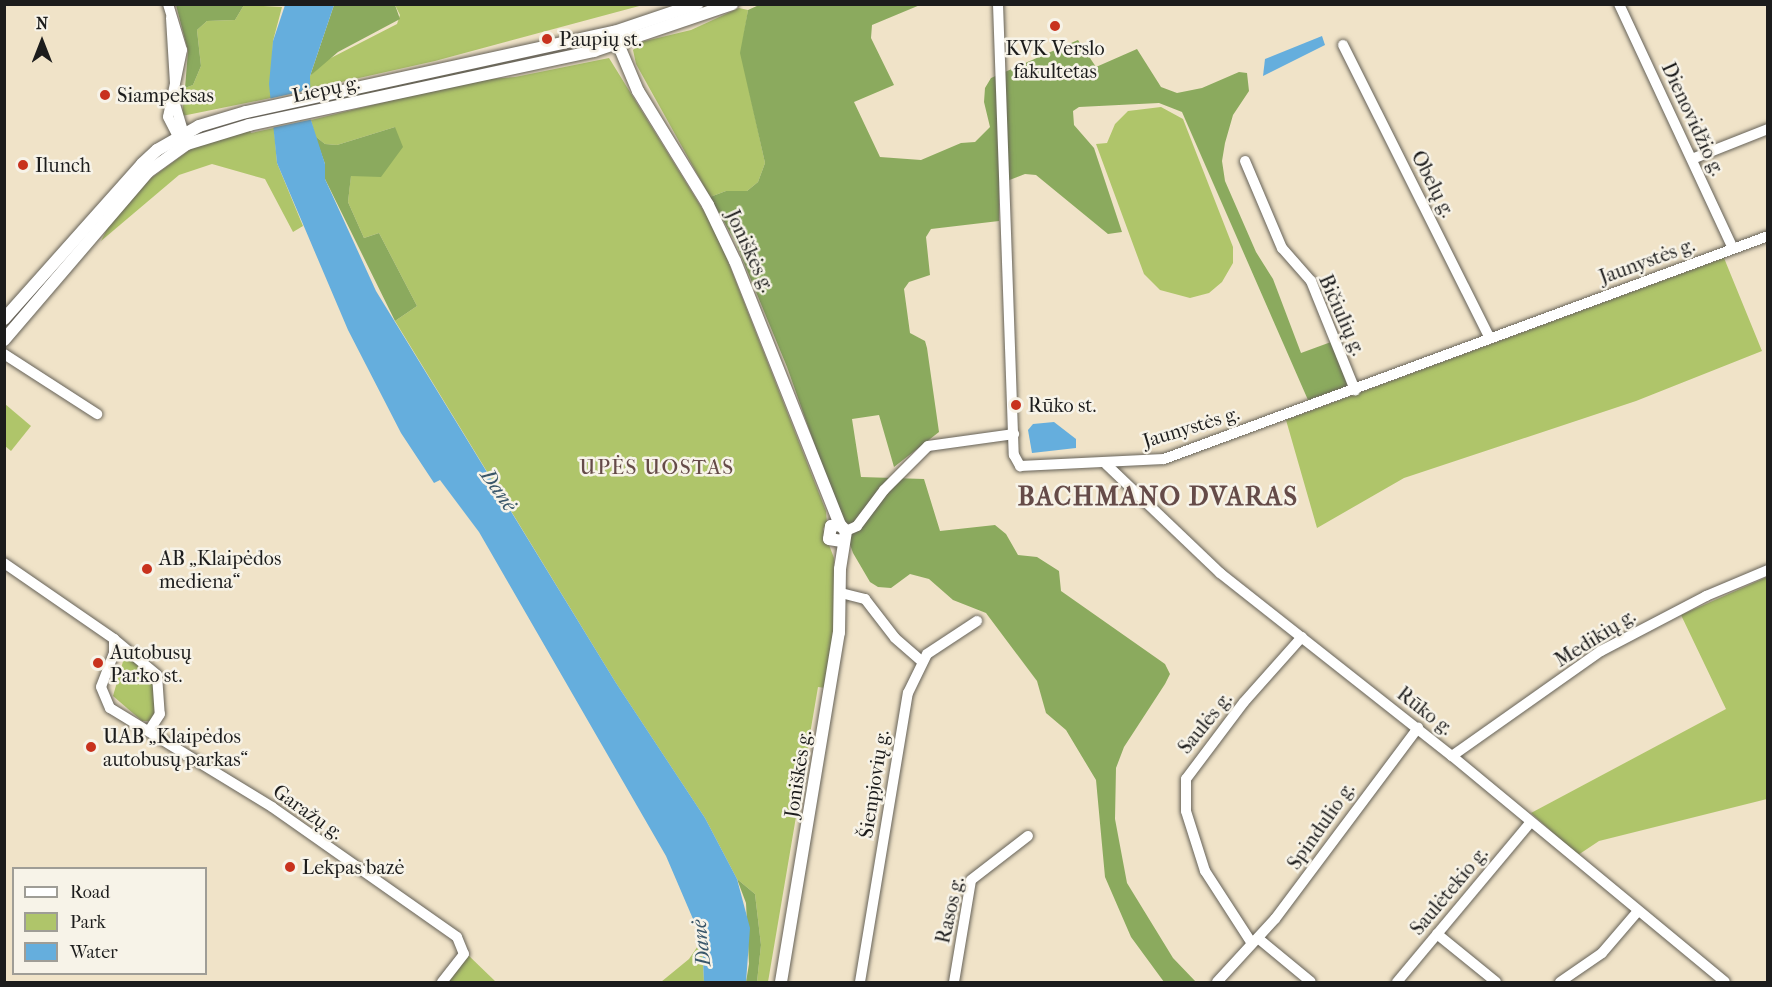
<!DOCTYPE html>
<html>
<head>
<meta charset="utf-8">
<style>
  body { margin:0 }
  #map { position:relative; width:1772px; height:987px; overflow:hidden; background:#f0e3c8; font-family:"IM FELL French Canon",serif }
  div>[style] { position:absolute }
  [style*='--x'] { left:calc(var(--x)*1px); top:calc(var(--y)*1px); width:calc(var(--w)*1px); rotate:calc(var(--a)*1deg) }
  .green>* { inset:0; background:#afc56a }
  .forest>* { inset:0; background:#8baa5e }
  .water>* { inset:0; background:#65aedd }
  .pier>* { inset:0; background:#f0e3c8 }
  .roads { filter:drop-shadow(0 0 2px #666258) drop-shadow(0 0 2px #666258) }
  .minor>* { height:10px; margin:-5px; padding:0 5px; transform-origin:5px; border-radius:5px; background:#fff }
  .major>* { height:12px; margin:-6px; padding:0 6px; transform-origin:6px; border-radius:6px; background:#fff }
  .dots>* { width:16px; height:16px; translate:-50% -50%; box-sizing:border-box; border:3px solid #f7f3e8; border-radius:50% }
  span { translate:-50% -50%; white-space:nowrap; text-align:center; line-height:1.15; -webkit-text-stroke:5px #f7f3e8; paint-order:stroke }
  .poi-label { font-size:20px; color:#1c1c1c }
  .left { translate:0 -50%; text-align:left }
  .street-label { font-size:20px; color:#1c1c1c }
  .neighbourhood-label { font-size:21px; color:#654b48; letter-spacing:1.5px }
  .water-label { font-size:21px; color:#395669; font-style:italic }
  .district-label { font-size:26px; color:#654b48; font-weight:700; letter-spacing:1.5px }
  .frame { position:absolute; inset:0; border:6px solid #1c1c1c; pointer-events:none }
  .legend { position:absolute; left:12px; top:867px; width:195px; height:108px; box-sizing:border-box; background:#f7f3e8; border:2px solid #9f9d96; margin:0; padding:8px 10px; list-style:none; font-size:18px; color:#1c1c1c }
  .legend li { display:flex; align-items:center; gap:12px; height:30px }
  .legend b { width:30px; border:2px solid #9f9d96 }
  .north { position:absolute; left:12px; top:12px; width:60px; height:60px; -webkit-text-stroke:4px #f7f3e8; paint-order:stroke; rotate:0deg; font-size:16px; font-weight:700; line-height:24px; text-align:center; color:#1c1c1c }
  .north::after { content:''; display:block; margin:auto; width:21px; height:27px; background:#1c1c1c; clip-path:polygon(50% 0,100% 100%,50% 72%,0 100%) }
</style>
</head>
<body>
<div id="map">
  <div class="green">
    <div style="clip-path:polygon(244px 5px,282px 7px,273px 41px,271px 98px,182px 116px,185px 88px,193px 85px,201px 66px,197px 30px,207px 21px,235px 20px)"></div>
    <div style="clip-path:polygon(395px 5px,643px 5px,435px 61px,310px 89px,310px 76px,325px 61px,397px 24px,400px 15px)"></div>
    <div style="clip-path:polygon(739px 8px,748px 10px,741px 53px,765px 163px,758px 182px,747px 191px,726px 191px,710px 197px,636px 64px,633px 50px,641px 42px,691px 30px)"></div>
    <div style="clip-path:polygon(536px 56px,335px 103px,334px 99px)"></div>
    <div style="clip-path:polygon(609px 58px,716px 231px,826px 511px,827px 523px,823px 529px,834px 558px,836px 616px,826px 688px,818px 687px,768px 982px,757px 982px,761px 945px,755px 894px,737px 879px,705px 818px,616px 683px,395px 321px,417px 306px,379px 233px,364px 238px,348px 202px,351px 175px,381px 176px,395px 127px,337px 145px,325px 144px,315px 136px,311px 120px,475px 80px,515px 77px)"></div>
    <div style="clip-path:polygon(1161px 107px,1183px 119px,1233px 247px,1233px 263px,1222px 282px,1209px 293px,1190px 298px,1160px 290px,1144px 274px,1096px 144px,1107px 143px,1115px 124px,1128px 111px)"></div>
    <div style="clip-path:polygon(274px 128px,277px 163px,303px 226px,293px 232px,265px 179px,212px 164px,179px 175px,101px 241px,108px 227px,150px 179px,195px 146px,249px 129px,251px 133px)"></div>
    <div style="clip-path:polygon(1724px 258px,1762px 351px,1636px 401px,1404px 478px,1317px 528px,1286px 420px)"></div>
    <div style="clip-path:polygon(5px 404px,31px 426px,11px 451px,5px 446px)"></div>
    <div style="clip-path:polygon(1767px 577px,1767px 799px,1599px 841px,1578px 855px,1531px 813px,1726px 709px,1681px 615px)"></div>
    <div style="clip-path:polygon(126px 651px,154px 673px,157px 708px,150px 721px,142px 721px,113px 696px)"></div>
    <div style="clip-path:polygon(702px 940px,704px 982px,661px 982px,689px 959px)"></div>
    <div style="clip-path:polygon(467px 954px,496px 982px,447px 982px)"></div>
  </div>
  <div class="forest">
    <div style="clip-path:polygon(176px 5px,244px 5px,235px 20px,207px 21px,197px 30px,201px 66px,193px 85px,185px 88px,188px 51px)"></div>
    <div style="clip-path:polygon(334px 5px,395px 5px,400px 19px,338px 52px,310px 76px)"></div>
    <div style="clip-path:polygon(759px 5px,920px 5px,872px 25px,871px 38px,894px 85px,854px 102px,880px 157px,921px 160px,961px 143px,975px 142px,990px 127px,984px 102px,985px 88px,991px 78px,1078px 40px,1096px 67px,1137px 49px,1161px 87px,1177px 93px,1202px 88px,1239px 72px,1247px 73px,1249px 91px,1233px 115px,1225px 143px,1222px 161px,1225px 181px,1256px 252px,1273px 279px,1301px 353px,1331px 342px,1348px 384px,1345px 387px,1308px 400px,1182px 112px,1159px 103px,1079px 107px,1073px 111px,1074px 125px,1094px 148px,1122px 232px,1108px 234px,1036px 175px,1025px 174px,999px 184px,999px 221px,931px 229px,926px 237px,930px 275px,909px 282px,904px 289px,910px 333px,925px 341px,927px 348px,939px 432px,894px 467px,879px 415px,852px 419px,861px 477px,924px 479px,940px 531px,995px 525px,1006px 534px,1018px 555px,1037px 557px,1059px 571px,1061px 591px,1165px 664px,1170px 674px,1165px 684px,1124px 747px,1116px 768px,1115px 819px,1127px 883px,1173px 958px,1196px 982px,1164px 982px,1131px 937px,1105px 877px,1096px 780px,1066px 730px,1046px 713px,1037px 681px,986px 613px,953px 600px,929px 579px,910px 574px,891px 588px,878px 587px,870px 582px,853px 553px,787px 367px,735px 241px,710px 197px,726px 191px,747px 191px,758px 182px,765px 163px,740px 53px,748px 10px)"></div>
    <div style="clip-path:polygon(395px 127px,403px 147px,381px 177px,351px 176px,348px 202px,364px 238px,379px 233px,417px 306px,395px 321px,325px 179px,325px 164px,315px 136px,325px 144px,337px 145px)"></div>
    <div style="clip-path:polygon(737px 879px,755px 894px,761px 945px,757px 982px,746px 982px,749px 964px,746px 903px)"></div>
  </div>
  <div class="water">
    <div style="clip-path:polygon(285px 5px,334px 5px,310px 76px,311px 120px,325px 164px,325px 179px,376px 291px,616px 683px,705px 818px,737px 879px,750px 928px,746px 982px,704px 982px,702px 940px,666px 856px,479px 532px,440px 480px,434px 483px,401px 433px,348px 330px,277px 163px,269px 84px,273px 41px)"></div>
    <div style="clip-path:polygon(1322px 36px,1325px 45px,1263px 76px,1265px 59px)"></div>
    <div style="clip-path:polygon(1054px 422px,1076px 439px,1076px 448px,1032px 453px,1028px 430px,1033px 424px)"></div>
  </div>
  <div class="pier">
    <div style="clip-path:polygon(313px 89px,314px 119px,271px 128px,268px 99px)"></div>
  </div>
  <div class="roads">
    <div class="minor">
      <div style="--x:168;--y:4;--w:48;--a:73.1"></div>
      <div style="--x:182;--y:50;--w:68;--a:101.8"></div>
      <div style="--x:168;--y:117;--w:29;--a:63"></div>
      <div style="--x:998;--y:4;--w:451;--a:88"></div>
      <div style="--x:1014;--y:455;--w:13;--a:61"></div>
      <div style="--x:1020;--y:466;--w:144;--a:-2.8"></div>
      <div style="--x:1164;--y:459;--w:644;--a:-20.26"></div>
      <div style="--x:1619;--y:4;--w:269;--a:65"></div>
      <div style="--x:171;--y:18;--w:65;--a:86.5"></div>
      <div style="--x:1343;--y:45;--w:328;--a:63.4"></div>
      <div style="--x:174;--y:101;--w:42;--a:73.3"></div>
      <div style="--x:1692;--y:159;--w:82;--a:-21.5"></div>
      <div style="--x:1245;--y:161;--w:95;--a:67"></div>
      <div style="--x:1282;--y:248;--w:44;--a:48.7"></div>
      <div style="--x:1311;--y:281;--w:118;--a:68"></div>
      <div style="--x:4;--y:354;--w:111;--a:32.8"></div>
      <div style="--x:1106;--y:464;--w:158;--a:43.7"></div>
      <div style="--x:1220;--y:573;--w:295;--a:38.3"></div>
      <div style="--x:1452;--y:756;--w:354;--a:39.6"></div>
      <div style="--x:846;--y:531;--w:12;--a:-24"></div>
      <div style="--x:857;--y:526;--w:45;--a:-53.1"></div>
      <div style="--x:884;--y:490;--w:62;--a:-45"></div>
      <div style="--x:928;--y:446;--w:87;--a:-7.9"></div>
      <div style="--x:4;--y:563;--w:134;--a:34.6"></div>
      <div style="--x:114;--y:639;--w:14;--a:90"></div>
      <div style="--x:114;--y:653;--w:36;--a:111"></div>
      <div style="--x:101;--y:687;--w:23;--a:67"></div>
      <div style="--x:110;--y:708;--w:190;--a:31.4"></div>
      <div style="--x:272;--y:807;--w:226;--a:35.1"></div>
      <div style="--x:457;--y:937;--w:18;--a:68"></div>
      <div style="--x:464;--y:954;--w:36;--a:128"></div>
      <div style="--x:841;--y:593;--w:25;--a:14"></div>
      <div style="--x:865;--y:599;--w:49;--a:52.4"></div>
      <div style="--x:895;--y:638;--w:35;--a:41"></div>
      <div style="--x:114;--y:639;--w:56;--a:39.9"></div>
      <div style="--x:157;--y:675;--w:39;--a:86"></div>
      <div style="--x:160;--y:714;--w:20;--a:123"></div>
      <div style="--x:1452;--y:756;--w:182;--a:-35.2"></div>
      <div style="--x:1601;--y:651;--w:119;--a:-27.6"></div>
      <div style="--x:1706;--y:596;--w:67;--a:-22.8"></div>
      <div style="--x:1437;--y:934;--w:76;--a:39.1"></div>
      <div style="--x:1259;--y:939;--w:67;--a:39.6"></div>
      <div style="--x:1251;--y:942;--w:85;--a:-122.9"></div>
      <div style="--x:1205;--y:871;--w:63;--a:-107.6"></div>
      <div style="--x:1186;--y:811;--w:32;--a:-90"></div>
      <div style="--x:1186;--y:779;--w:96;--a:-53"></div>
      <div style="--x:1244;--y:702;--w:87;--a:-48.3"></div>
      <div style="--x:860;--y:982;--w:293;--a:-80.6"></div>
      <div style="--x:908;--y:693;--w:43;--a:-64"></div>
      <div style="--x:927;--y:654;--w:60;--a:-33.4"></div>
      <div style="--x:954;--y:982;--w:103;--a:-80.5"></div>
      <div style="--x:971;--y:880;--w:72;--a:-37.7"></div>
      <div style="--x:1217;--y:982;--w:86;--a:-47.4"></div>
      <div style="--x:1275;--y:919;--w:239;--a:-53.2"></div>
      <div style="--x:1397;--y:982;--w:207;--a:-50.1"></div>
      <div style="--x:1560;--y:982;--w:51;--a:-34.6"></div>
      <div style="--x:1602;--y:953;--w:55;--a:-49.4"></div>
    </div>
    <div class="major">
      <div style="--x:616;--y:39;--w:56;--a:67.1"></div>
      <div style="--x:638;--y:91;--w:134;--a:58.4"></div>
      <div style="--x:708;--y:205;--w:62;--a:64.3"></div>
      <div style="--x:735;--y:261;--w:284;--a:68.3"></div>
      <div style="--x:4;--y:319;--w:208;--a:-48.3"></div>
      <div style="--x:142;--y:164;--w:21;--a:-43"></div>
      <div style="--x:157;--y:150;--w:48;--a:-29.7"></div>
      <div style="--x:199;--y:126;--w:49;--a:-16.6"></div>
      <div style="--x:246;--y:112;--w:377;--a:-12.3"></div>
      <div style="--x:614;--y:32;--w:88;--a:-18.6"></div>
      <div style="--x:4;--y:340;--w:221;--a:-49.4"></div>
      <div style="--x:148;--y:172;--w:48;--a:-35.7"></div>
      <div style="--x:187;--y:144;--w:65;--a:-17"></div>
      <div style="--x:249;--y:125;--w:353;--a:-12.1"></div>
      <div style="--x:594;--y:51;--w:146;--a:-18.8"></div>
      <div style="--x:781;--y:982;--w:354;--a:-80.6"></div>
      <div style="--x:839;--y:633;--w:64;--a:-89.1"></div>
      <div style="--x:840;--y:569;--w:38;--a:-81"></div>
      <div style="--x:846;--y:531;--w:8;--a:-135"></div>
      <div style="--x:840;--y:525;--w:9;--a:174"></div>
      <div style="--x:831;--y:526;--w:13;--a:99"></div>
      <div style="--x:829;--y:539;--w:13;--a:9"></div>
    </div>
  </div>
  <div class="dots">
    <div style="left:1055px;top:26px;background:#c8321e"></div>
    <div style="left:547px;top:39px;background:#c8321e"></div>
    <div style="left:105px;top:95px;background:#c8321e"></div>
    <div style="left:23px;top:165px;background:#c8321e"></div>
    <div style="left:1016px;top:405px;background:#c8321e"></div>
    <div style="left:147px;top:569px;background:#c8321e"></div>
    <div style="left:98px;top:663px;background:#c8321e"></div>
    <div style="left:91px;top:747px;background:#c8321e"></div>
    <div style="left:290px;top:867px;background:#c8321e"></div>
  </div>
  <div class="poi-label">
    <span class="left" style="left:559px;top:39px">Paupių st.</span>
    <span style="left:1055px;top:60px">KVK Verslo<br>fakultetas</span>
    <span class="left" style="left:117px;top:95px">Siampeksas</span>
    <span class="left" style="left:35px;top:165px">Ilunch</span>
    <span class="left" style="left:1028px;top:405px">Rūko st.</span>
    <span class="left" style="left:159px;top:570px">AB „Klaipėdos<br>mediena“</span>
    <span class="left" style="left:110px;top:664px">Autobusų<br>Parko st.</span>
    <span class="left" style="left:103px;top:748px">UAB „Klaipėdos<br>autobusų parkas“</span>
    <span class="left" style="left:302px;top:867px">Lekpas bazė</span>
  </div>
  <div class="street-label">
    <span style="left:326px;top:89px;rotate:-12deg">Liepų g.</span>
    <span style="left:1693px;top:119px;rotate:65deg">Dienovidžio g.</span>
    <span style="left:1433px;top:184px;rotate:63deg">Obelų g.</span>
    <span style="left:750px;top:251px;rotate:65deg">Joniškės g.</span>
    <span style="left:1647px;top:261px;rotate:-20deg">Jaunystės g.</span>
    <span style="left:1342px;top:315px;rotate:66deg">Bičiulių g.</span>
    <span style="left:1191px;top:427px;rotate:-17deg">Jaunystės g.</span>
    <span style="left:1595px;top:638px;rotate:-32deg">Medikių g.</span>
    <span style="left:1425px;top:711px;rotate:38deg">Rūko g.</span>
    <span style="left:1205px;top:723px;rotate:-51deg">Saulės g.</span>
    <span style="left:798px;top:774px;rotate:-81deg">Joniškės g.</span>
    <span style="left:874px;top:784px;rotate:-81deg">Šienpjovių g.</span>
    <span style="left:308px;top:812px;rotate:35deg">Garažų g.</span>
    <span style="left:1321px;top:826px;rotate:-55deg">Spindulio g.</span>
    <span style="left:1449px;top:891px;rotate:-50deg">Saulėtekio g.</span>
    <span style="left:950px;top:910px;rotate:-77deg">Rasos g.</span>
  </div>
  <div class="neighbourhood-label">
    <span style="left:657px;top:467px">UPĖS UOSTAS</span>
  </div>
  <div class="water-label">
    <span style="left:499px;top:490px;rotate:55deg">Danė</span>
    <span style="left:701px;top:943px;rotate:-96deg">Danė</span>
  </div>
  <div class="district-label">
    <span style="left:1158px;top:497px">BACHMANO DVARAS</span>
  </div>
  <div class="frame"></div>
  <ul class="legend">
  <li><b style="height:8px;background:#fff"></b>Road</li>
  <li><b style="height:16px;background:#afc56a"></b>Park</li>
  <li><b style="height:16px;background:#65aedd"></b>Water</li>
  </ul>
  <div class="north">N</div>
</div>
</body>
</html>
